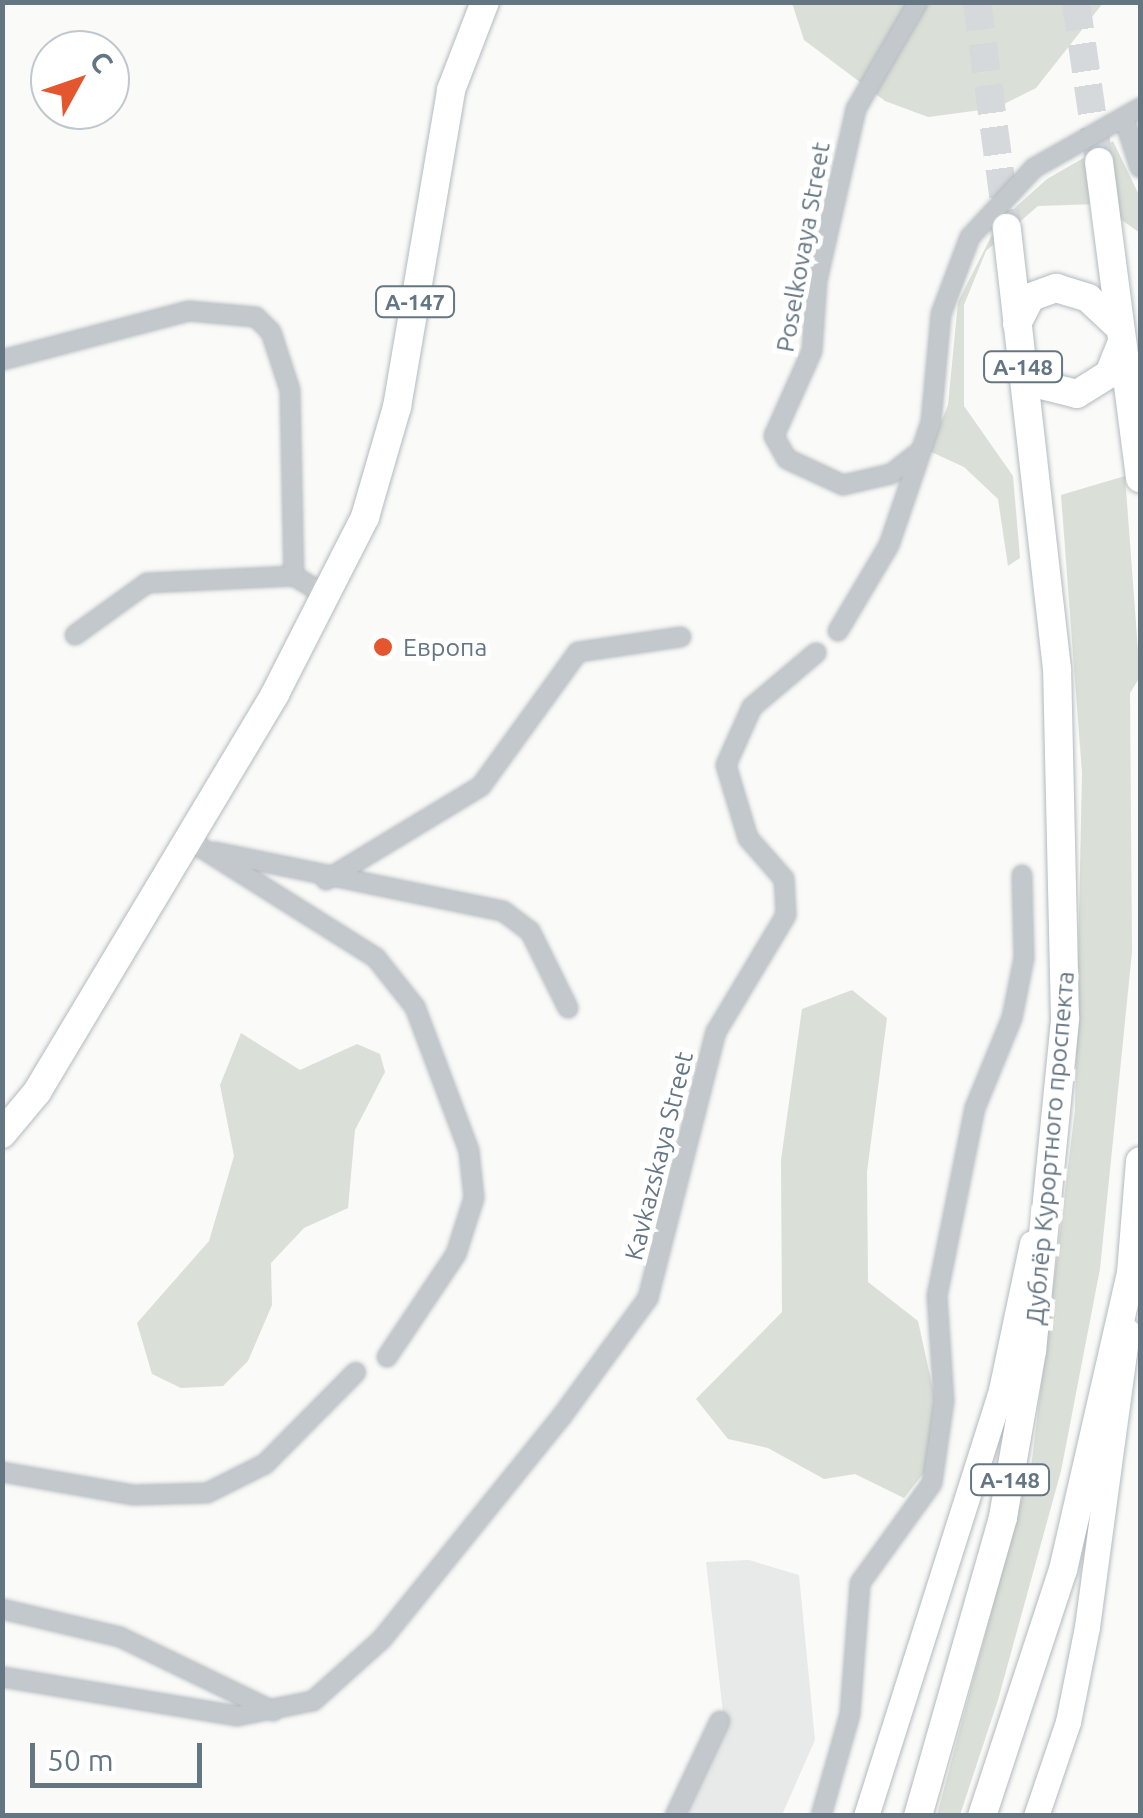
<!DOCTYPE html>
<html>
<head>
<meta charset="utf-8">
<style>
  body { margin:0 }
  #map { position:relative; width:1143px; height:1818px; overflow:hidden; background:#fafaf8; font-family:Ubuntu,sans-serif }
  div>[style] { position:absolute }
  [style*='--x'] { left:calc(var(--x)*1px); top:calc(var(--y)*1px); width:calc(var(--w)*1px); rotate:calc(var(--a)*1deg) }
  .built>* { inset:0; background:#e8e9e9 }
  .green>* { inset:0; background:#dadfd7 }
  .primary-tunnel>* { height:28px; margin-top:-14px; transform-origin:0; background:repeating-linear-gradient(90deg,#d5d9db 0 28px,transparent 0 42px) }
  .roads { filter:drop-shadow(0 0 2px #b3babf) drop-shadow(0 0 2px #b3babf) }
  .street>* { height:18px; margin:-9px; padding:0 9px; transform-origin:9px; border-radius:9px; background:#c3c8cc }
  .secondary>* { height:25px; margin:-12.5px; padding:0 12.5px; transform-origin:12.5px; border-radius:12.5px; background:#fff }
  .primary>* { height:28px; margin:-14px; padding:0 14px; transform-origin:14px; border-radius:14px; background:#fff }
  .dots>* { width:28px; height:28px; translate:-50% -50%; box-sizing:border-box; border:5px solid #fff; border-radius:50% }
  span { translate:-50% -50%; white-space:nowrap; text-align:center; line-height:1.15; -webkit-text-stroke:10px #fff; paint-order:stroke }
  .shield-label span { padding:2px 8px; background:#fff; border:2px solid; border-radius:8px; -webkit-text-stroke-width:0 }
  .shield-label { font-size:22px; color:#657683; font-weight:700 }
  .street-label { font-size:25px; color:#657683 }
  .poi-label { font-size:25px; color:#657683 }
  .left { translate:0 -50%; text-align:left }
  .frame { position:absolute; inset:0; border:5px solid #657683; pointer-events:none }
  .north { position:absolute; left:30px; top:30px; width:100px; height:100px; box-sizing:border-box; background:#fff; border:2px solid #c1c8cd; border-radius:50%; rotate:50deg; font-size:28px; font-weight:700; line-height:40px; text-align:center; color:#657683 }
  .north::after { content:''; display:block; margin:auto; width:35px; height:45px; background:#e4572e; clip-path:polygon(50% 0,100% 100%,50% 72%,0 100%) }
  .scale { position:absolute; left:30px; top:1743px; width:172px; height:45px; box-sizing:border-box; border:5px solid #657683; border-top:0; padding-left:12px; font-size:30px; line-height:35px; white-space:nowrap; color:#657683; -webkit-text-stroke:8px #fff; paint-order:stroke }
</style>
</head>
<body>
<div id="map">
  <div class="built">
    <div style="clip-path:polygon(749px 1560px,799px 1575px,815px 1740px,782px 1815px,685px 1816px,724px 1722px,706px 1562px)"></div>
  </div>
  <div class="green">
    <div style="clip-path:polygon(792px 3px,1103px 3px,1036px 88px,996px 108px,928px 117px,885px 101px,804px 40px)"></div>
    <div style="clip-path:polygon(1113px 141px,1140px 197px,1140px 233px,1099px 204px,1038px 206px,986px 251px,964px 305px,964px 406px,1013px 476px,1020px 558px,1008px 566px,998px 499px,964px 467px,929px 451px,948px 405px,958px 302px,998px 223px,1047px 179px)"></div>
    <div style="clip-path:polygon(1125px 476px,1140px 677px,1130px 693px,1132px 952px,1100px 1269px,1061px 1471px,998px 1700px,960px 1815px,937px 1815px,1032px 1460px,1075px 1110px,1082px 773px,1061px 495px)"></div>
    <div style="clip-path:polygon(852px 990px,887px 1018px,867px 1172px,868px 1282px,918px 1321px,935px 1398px,927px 1469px,904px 1498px,855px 1474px,824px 1479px,768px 1448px,728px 1439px,696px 1399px,782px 1312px,781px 1160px,802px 1009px)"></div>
    <div style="clip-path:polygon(241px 1033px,300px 1070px,357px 1044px,380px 1054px,385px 1072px,355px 1130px,348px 1208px,304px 1228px,271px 1263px,272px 1305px,248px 1361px,223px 1386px,181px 1388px,152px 1374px,137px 1323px,209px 1241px,234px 1156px,220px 1085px)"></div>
  </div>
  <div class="primary-tunnel">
    <div style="--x:977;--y:2;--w:224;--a:82.3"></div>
    <div style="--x:1076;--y:2;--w:162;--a:81.8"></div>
  </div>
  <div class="roads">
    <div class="street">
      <div style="--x:918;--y:2;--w:124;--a:120.1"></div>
      <div style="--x:856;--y:109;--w:176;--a:102.8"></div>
      <div style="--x:817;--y:281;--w:70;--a:94.1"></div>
      <div style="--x:812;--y:351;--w:93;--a:114.1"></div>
      <div style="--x:774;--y:436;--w:26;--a:61"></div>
      <div style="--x:787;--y:459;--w:62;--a:24.9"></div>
      <div style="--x:843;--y:485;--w:49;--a:-12.9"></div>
      <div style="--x:891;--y:474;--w:39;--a:-38"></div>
      <div style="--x:1125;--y:121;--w:49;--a:72.3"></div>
      <div style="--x:2;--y:360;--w:193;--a:-14.7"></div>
      <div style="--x:189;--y:311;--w:67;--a:5.1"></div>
      <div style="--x:256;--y:317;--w:21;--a:45"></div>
      <div style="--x:271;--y:332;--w:61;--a:71.9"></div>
      <div style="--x:290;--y:390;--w:186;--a:88.8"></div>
      <div style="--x:838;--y:631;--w:100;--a:-59.3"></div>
      <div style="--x:889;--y:545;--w:130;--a:-71.1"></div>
      <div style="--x:931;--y:422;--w:108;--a:-84.7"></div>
      <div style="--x:941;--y:314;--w:82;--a:-69.4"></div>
      <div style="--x:970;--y:237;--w:94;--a:-47.2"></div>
      <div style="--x:1034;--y:168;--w:122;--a:-29.5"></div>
      <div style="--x:75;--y:635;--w:89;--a:-35.8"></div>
      <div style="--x:147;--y:583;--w:147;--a:-2.7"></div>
      <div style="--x:294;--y:576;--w:41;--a:31"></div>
      <div style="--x:184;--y:837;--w:227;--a:32.2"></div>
      <div style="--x:376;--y:958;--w:63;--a:51.5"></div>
      <div style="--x:415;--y:1007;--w:154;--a:69.4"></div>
      <div style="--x:469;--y:1151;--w:47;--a:83.9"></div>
      <div style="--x:474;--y:1198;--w:59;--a:107.8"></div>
      <div style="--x:456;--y:1254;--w:124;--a:123.8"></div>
      <div style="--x:215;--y:852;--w:294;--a:11.6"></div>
      <div style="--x:503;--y:911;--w:34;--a:37"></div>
      <div style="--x:530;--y:931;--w:86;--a:63.7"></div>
      <div style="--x:326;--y:880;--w:181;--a:-31.2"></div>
      <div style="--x:481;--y:786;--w:165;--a:-54.1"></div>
      <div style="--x:578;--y:652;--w:104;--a:-8.3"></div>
      <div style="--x:2;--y:1472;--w:134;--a:9.9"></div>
      <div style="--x:134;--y:1495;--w:73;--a:-1.6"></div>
      <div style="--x:207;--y:1493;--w:65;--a:-26.6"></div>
      <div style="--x:265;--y:1464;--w:129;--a:-45.3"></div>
      <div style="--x:2;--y:1609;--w:121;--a:13.3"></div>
      <div style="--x:120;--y:1637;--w:170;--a:25.8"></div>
      <div style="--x:2;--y:1677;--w:238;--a:9.4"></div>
      <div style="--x:237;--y:1716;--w:77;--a:-11.2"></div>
      <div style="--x:313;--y:1701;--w:93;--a:-41.9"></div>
      <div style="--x:382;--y:1639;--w:287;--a:-51.1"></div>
      <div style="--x:562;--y:1416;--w:146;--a:-53.9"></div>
      <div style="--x:648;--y:1298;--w:275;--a:-75.7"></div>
      <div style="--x:716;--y:1032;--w:136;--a:-59.1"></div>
      <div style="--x:786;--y:915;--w:36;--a:-93"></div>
      <div style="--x:784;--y:879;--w:55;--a:-131.3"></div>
      <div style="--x:748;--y:838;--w:76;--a:-106.8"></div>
      <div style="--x:726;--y:765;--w:64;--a:-65.9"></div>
      <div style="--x:752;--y:707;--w:84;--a:-40.2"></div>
      <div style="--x:675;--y:1816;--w:105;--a:-64.7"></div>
      <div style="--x:821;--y:1816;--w:106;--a:-74.1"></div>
      <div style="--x:850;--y:1714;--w:131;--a:-85.6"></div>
      <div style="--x:860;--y:1583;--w:123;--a:-54.2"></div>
      <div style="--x:932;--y:1483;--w:83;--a:-81.7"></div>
      <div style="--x:944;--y:1401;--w:105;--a:-93.8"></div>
      <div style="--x:937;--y:1296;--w:192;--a:-78.6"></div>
      <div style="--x:975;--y:1108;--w:97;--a:-67.7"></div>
      <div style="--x:1012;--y:1018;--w:61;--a:-78.7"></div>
      <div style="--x:1024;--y:958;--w:83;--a:-91.4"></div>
    </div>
    <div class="secondary">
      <div style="--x:866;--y:1816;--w:447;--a:-72.4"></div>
      <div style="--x:1001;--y:1390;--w:150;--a:-78.1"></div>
      <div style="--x:1036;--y:1816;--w:99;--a:-71.2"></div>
      <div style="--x:1068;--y:1722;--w:97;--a:-78.7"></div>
      <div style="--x:1087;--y:1627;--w:299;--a:-82.3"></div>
    </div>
    <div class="primary">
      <div style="--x:1099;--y:162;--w:319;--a:82.6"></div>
      <div style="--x:1017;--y:324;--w:30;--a:-63"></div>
      <div style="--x:1031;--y:297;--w:27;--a:-20"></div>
      <div style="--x:1056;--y:288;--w:34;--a:17"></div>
      <div style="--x:1088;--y:298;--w:44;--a:43.2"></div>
      <div style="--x:1023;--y:361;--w:30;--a:53"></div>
      <div style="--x:1041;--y:385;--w:37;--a:14"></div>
      <div style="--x:1077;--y:394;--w:38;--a:-32"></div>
      <div style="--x:1109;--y:374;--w:35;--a:-68"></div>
      <div style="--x:2;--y:1134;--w:55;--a:-50.2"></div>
      <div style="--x:37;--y:1092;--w:464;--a:-59.1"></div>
      <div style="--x:275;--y:694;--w:199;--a:-63"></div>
      <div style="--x:365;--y:517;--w:115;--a:-73.8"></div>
      <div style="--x:397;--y:407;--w:322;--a:-80.3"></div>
      <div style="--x:451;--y:90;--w:94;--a:-68.9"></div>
      <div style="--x:918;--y:1816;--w:311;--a:-74.1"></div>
      <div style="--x:1003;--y:1517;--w:169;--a:-80.1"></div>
      <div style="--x:1032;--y:1351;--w:335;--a:-84.3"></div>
      <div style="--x:1065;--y:1018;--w:349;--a:-91.3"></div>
      <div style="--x:1057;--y:669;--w:444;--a:-96.5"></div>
      <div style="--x:982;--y:1816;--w:259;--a:-71.8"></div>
      <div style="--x:1063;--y:1570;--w:305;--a:-77.1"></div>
      <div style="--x:1131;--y:1273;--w:112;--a:-85.4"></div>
    </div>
  </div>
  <div class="dots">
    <div style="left:383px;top:647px;background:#e4572e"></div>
  </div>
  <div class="shield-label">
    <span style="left:415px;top:302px">А-147</span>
    <span style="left:1023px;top:367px">А-148</span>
    <span style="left:1010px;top:1480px">А-148</span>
  </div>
  <div class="street-label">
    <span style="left:803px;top:247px;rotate:-80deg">Poselkovaya Street</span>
    <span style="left:1050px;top:1148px;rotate:-85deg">Дублёр Курортного проспекта</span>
    <span style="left:659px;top:1156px;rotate:-76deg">Kavkazskaya Street</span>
  </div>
  <div class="poi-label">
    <span class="left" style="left:403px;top:647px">Европа</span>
  </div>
  <div class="frame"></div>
  <div class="north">С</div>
  <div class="scale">50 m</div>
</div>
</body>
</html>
